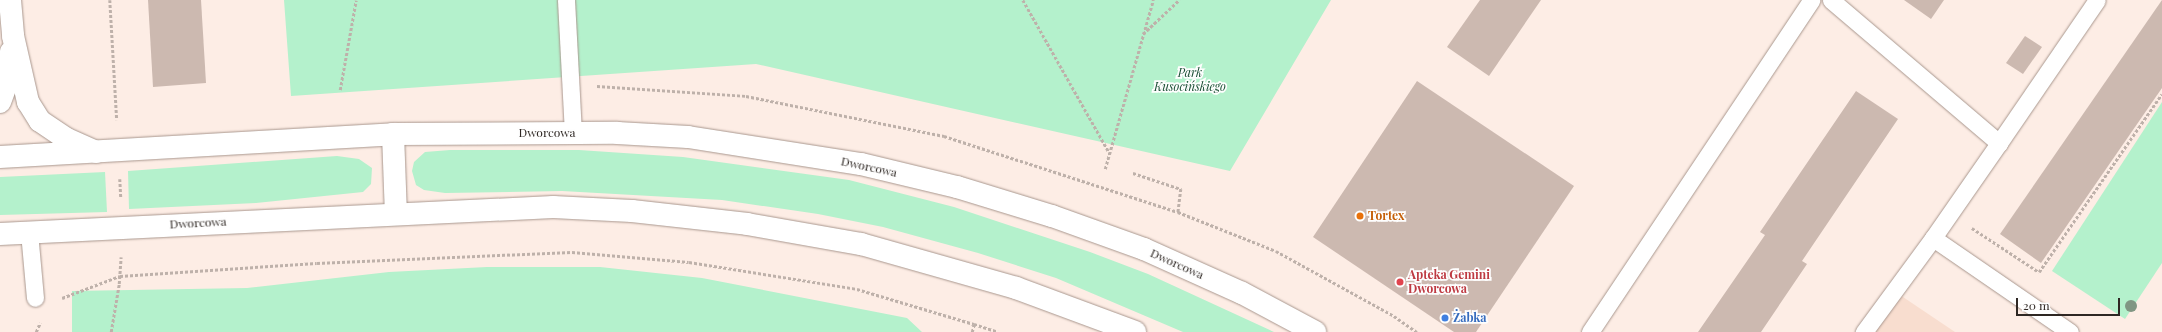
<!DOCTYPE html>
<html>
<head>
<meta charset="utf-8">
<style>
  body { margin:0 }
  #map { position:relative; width:2162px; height:332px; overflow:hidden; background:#fdede5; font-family:"Playfair Display",serif }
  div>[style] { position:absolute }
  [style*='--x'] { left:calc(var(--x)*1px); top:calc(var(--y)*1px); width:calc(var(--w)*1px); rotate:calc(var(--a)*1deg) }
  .built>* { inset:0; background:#f8ddcf }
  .green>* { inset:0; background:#b4f1cc }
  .building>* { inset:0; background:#ccb9b0 }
  .path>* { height:2.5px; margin-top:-1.25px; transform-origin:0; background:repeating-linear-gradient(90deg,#beb1aa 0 3px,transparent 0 5px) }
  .roads { filter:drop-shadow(0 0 1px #a9978e) drop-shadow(0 0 1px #a9978e) }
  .service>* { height:17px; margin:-8.5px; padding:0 8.5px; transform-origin:8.5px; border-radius:8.5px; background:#fff }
  .minor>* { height:22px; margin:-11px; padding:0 11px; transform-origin:11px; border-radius:11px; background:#fff }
  .tertiary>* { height:22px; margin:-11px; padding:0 11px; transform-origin:11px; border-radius:11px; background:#fff }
  .trees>* { width:12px; height:12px; margin:-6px; border-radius:50%; background:#809683 }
  .dots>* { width:11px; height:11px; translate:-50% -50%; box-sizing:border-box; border:2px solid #fefefe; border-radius:50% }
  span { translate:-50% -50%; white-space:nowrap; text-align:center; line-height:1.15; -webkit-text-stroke:3.5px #fefefe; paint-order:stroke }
  .park-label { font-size:12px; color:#194e33; font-style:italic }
  .street-label { font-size:12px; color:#2e2723 }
  .food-label { font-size:12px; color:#c56008; font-weight:700 }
  .left { translate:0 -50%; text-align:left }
  .health-label { font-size:12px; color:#be3a42; font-weight:700 }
  .shop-label { font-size:12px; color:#366cbe; font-weight:700 }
  .scale { position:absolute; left:2016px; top:298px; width:104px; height:18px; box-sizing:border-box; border:2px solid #2e2723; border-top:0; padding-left:5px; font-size:12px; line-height:14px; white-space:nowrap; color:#2e2723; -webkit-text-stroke:3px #fefefe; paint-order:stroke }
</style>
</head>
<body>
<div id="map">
  <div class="built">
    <div style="clip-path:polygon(1900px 295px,1955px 332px,1873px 332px)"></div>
  </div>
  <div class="green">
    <div style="clip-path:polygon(284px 0,1331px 0,1230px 171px,756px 64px,291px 96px)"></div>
    <div style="clip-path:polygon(2162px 102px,2162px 263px,2125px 319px,2052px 271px)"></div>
    <div style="clip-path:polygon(450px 150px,579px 150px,683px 157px,849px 180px,954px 207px,1090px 252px,1148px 274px,1274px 332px,1183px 332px,1056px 278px,978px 253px,883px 227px,818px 214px,722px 200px,562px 191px,445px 193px,424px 190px,416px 185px,412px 171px,414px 162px,425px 152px)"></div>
    <div style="clip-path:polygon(337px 156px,359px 159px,372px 168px,371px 184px,363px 192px,256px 203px,129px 209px,128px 171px)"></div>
    <div style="clip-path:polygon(105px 172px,107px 212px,0 215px,0 177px)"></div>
    <div style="clip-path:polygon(487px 267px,600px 267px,702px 278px,907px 318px,922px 332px,72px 332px,72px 291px,247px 288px,389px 272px)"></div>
  </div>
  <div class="building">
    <div style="clip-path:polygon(148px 0,201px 0,206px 83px,153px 87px)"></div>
    <div style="clip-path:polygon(1480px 0,1541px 0,1489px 76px,1447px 47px)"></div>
    <div style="clip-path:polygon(1904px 0,1944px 0,1931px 19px)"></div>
    <div style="clip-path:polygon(2162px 0,2162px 88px,2041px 263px,2000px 234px)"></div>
    <div style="clip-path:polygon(2025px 36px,2042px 47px,2023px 74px,2006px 63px)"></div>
    <div style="clip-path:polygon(1417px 81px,1574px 186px,1476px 332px,1454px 332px,1313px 237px)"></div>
    <div style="clip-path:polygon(1856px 91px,1898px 119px,1802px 261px,1807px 264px,1761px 332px,1698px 332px,1765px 235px,1760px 232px)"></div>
  </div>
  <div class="path">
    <div style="--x:110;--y:0;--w:120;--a:86.7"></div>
    <div style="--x:1023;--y:0;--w:177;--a:60.5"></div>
    <div style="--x:1143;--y:34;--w:50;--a:-43.4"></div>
    <div style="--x:597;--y:86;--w:149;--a:3.8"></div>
    <div style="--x:746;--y:96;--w:202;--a:11.4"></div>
    <div style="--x:944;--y:136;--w:246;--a:18"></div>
    <div style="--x:340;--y:90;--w:91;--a:-79.9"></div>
    <div style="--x:1105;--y:169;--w:176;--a:-74.1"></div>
    <div style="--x:1133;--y:173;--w:51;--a:18.4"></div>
    <div style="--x:1181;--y:189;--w:23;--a:97"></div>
    <div style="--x:1178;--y:212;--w:105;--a:21.7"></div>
    <div style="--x:1276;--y:251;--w:135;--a:28.8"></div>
    <div style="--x:1394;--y:316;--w:28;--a:35"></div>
    <div style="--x:120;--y:179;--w:19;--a:87"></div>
    <div style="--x:1972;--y:228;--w:80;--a:33.3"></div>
    <div style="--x:2039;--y:272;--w:216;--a:-55.4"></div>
    <div style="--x:62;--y:298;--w:62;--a:-20.8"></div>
    <div style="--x:120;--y:276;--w:197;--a:-3.8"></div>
    <div style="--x:317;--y:263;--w:255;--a:-2.5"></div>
    <div style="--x:572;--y:252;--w:117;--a:4.9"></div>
    <div style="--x:689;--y:262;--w:170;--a:9.1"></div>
    <div style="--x:857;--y:289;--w:122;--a:16.7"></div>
    <div style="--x:36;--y:332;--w:10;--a:-66"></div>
    <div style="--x:111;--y:332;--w:49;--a:-80.5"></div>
    <div style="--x:119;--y:284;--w:27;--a:-86"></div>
    <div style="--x:972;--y:332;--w:8;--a:-76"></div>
    <div style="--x:974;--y:324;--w:25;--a:18"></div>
  </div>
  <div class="roads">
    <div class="service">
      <div style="--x:566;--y:0;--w:133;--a:87"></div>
      <div style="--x:1831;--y:0;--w:221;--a:40.4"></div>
      <div style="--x:1999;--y:143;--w:116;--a:124.8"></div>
      <div style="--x:1933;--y:238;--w:117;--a:126.3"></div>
      <div style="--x:1999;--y:143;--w:173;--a:-55.6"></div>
      <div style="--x:29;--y:232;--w:66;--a:84.8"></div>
      <div style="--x:1933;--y:238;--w:166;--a:34.5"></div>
      <div style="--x:1590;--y:332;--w:399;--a:-56.3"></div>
    </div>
    <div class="minor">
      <div style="--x:10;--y:0;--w:36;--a:85"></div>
      <div style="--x:13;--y:36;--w:68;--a:77.2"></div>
      <div style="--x:28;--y:102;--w:22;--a:58"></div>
      <div style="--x:40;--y:121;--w:32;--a:34"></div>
      <div style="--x:67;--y:139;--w:32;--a:24"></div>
      <div style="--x:0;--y:102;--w:23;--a:-70"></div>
      <div style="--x:8;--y:80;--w:28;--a:-84"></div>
    </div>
    <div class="tertiary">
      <div style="--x:393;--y:134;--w:80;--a:87.9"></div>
      <div style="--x:0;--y:157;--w:394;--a:-3.3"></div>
      <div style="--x:393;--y:134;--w:224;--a:-0.3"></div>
      <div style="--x:617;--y:133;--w:71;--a:3.2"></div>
      <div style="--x:688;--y:137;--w:175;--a:8.9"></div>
      <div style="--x:861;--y:164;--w:99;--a:13.5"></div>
      <div style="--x:957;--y:187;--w:99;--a:17"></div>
      <div style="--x:1052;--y:216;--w:98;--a:19.7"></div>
      <div style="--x:1144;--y:249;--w:107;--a:24.2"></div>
      <div style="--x:1242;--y:293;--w:83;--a:28.1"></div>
      <div style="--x:0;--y:234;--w:554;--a:-2.8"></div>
      <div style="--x:553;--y:207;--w:79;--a:2.9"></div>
      <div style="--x:632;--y:211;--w:116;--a:6.4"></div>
      <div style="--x:747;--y:224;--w:116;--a:10"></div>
      <div style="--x:861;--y:244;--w:161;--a:15.8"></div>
      <div style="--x:1016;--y:288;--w:127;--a:20.3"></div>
    </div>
  </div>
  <div class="trees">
    <div style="left:2131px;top:306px"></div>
  </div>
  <div class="dots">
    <div style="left:1360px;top:216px;background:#e8710a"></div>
    <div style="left:1400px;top:282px;background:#e0444e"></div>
    <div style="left:1445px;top:318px;background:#3f7fe0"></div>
  </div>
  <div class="park-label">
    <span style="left:1190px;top:80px">Park<br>Kusocińskiego</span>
  </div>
  <div class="street-label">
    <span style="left:547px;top:133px">Dworcowa</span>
    <span style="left:869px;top:167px;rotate:12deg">Dworcowa</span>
    <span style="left:198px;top:223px;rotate:-3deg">Dworcowa</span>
    <span style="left:1177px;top:264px;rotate:24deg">Dworcowa</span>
  </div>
  <div class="food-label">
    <span class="left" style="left:1368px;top:216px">Tortex</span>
  </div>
  <div class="health-label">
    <span class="left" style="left:1408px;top:282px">Apteka Gemini<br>Dworcowa</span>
  </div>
  <div class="shop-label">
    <span class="left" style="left:1453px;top:318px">Żabka</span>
  </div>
  <div class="scale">20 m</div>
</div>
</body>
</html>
